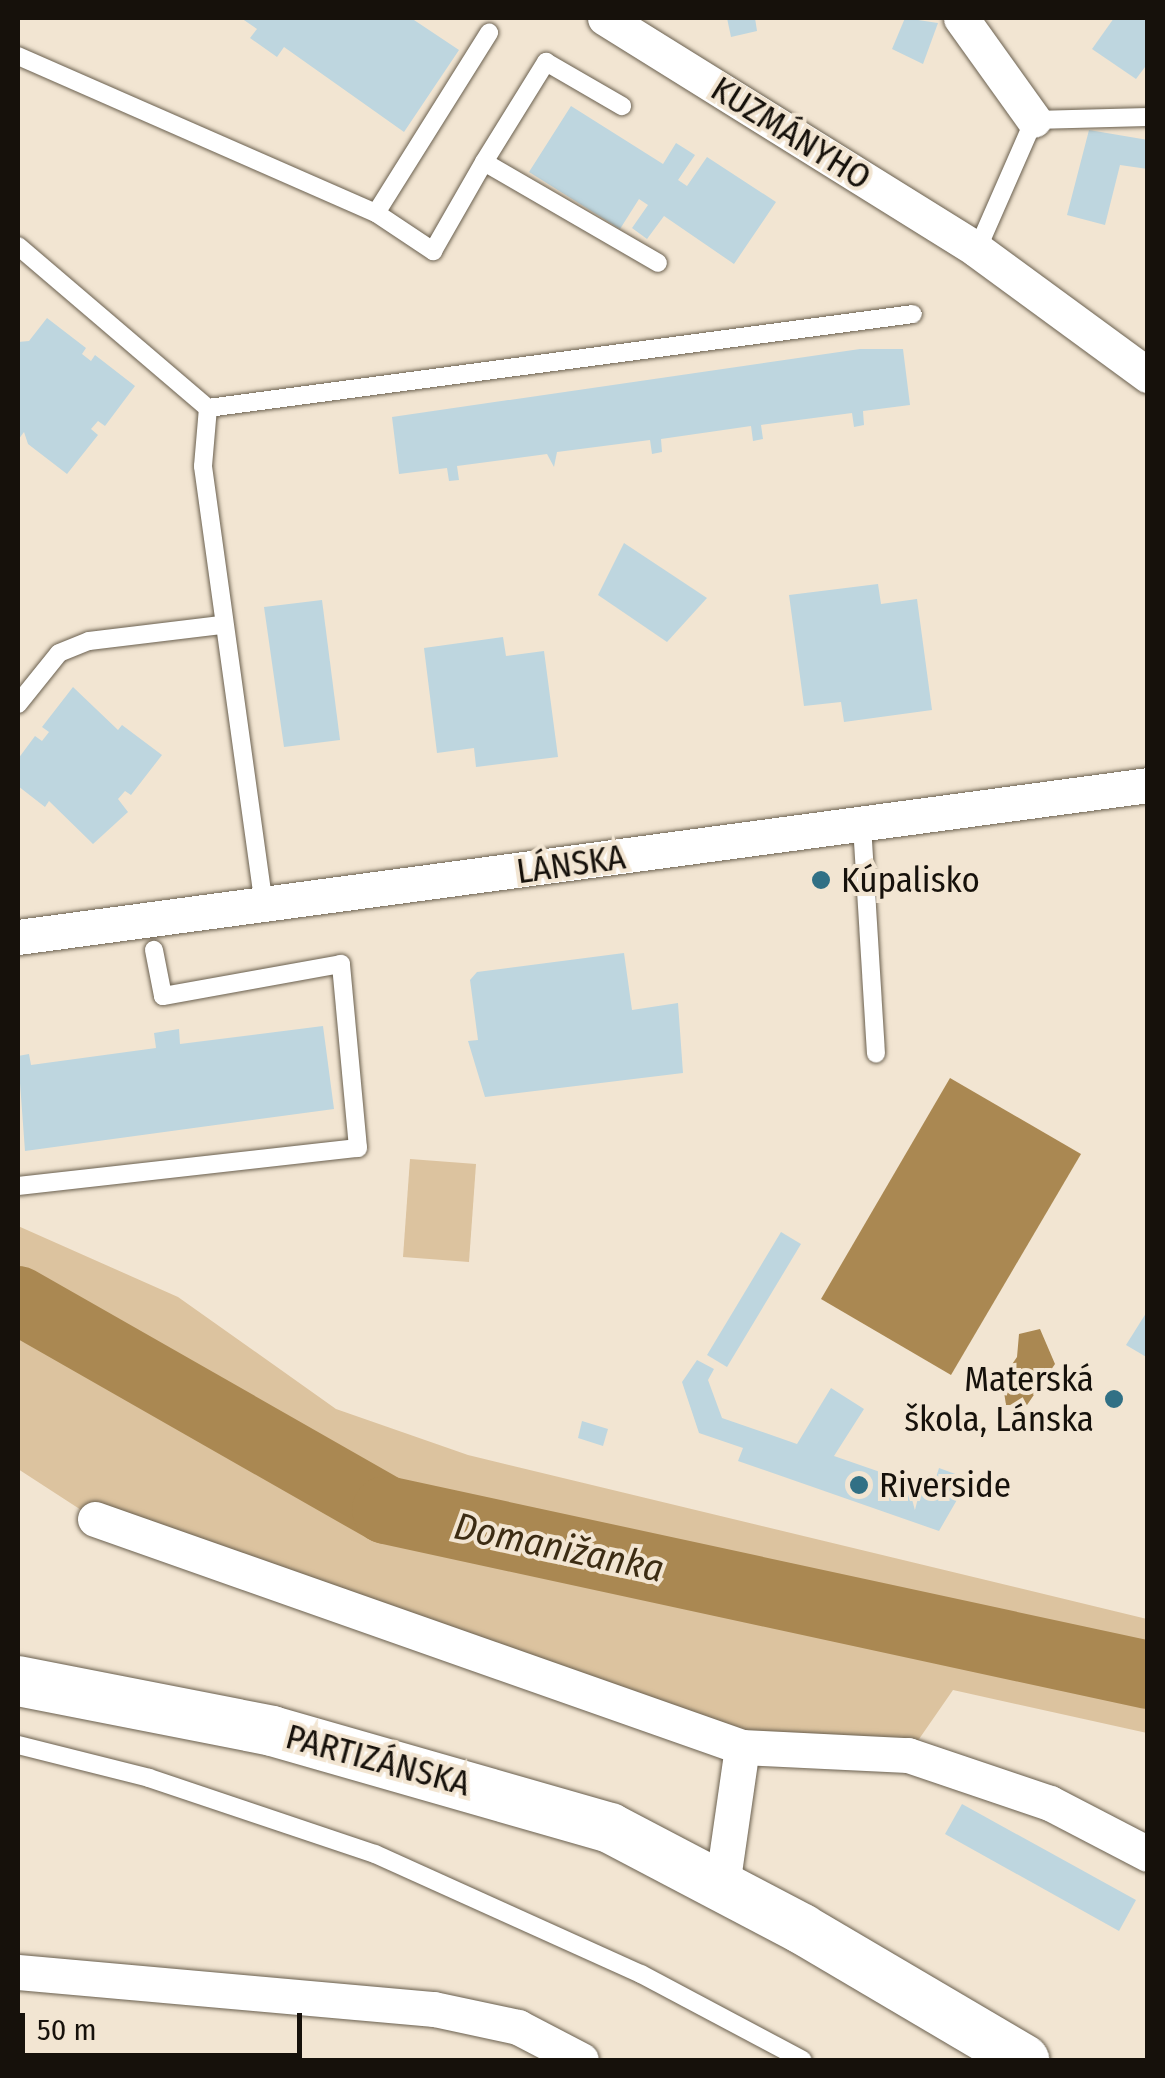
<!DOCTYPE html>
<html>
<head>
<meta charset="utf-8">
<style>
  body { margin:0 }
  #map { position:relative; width:1165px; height:2078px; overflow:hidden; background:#f2e5d2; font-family:"Fira Sans Condensed",sans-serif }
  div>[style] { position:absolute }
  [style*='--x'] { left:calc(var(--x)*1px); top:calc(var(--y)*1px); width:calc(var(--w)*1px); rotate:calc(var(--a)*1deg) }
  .green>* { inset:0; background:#dcc39f }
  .water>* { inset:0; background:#aa8852 }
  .river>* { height:68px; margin:-34px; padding:0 34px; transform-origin:34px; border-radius:34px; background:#aa8852 }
  .building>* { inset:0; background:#bed6df }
  .roads { filter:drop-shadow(0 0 2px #6a604f) drop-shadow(0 0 2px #6a604f) }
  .service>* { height:18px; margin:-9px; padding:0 9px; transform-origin:9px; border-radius:9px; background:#fff }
  .minor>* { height:35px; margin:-17.5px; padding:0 17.5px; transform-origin:17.5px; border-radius:17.5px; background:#fff }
  .secondary>* { height:50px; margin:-25px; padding:0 25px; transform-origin:25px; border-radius:25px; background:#fff }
  .dots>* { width:28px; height:28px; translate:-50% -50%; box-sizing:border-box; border:5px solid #f2e5d2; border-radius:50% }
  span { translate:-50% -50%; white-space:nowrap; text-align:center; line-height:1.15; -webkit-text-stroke:8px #f2e5d2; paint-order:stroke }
  .street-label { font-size:35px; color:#16110b }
  .poi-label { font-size:35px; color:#16110b }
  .left { translate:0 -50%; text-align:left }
  .right { translate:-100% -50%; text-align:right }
  .water-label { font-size:38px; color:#3c2c13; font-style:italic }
  .frame { position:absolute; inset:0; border:20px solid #16110b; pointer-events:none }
  .scale { position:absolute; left:20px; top:2013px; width:282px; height:45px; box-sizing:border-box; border:5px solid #16110b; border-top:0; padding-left:12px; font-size:30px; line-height:35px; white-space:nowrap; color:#16110b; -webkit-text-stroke:8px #f2e5d2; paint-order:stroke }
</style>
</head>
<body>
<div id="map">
  <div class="green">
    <div style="clip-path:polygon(410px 1159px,476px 1164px,469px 1262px,403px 1257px)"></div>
    <div style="clip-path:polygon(18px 1226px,178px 1297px,336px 1409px,468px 1455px,1147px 1619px,1147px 1733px,953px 1690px,908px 1755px,742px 1747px,95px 1519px,18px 1469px)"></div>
  </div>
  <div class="water">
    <div style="clip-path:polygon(950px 1078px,1081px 1154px,951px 1375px,821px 1299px)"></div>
    <div style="clip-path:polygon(1040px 1329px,1055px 1364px,1027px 1405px,1006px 1405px,1002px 1379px,1017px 1357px,1019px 1334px)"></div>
  </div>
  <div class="river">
    <div style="--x:18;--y:1300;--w:424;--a:29.7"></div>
    <div style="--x:386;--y:1510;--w:780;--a:12.22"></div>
  </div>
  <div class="building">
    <div style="clip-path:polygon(241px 18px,411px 18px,459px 50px,404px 132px,284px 47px,277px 57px,250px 38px,257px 29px)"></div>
    <div style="clip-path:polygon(727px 18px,755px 18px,757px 31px,731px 37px)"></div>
    <div style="clip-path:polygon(905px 18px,938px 23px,923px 64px,892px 49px)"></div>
    <div style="clip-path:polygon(1114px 18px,1148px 18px,1148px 63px,1136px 79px,1092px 49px)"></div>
    <div style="clip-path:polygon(571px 106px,663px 164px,676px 143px,695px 155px,678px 180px,687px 186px,707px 157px,776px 202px,734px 264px,664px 216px,647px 239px,632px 228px,648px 205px,639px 199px,620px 229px,529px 172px)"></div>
    <div style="clip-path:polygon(1089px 130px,1148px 140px,1148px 169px,1120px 165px,1105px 225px,1067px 215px)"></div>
    <div style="clip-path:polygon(47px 318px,86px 348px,82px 354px,91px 361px,95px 355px,135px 386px,105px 426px,98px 421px,91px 429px,98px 435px,67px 474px,28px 444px,24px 432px,18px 440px,18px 342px,29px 341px)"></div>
    <div style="clip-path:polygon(860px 349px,903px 349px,910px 405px,863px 411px,864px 425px,854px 427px,852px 413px,761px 425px,763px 439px,753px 441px,751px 426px,661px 439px,662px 452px,652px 454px,650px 440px,557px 452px,554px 467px,547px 454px,457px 466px,459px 480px,449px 481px,447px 468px,399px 474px,392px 417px)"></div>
    <div style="clip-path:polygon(624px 543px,707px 598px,667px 642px,598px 595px)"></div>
    <div style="clip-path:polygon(878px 584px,881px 604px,917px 599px,932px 710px,844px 722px,841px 702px,804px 706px,789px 595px)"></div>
    <div style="clip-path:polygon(322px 600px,340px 740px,284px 747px,264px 607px)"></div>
    <div style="clip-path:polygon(503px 637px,506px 656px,544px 651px,558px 757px,476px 767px,474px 748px,437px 753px,424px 648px)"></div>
    <div style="clip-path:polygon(73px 687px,118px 730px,122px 725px,162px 755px,131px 795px,125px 791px,118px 799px,128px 812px,93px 844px,49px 801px,45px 807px,18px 786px,18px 759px,35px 736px,42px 741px,49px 732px,42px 727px)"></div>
    <div style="clip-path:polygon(624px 953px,632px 1010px,678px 1003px,683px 1073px,485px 1097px,468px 1041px,478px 1040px,470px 980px,477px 972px)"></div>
    <div style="clip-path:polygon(323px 1026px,334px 1109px,25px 1151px,18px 1056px,29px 1054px,31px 1065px,156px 1048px,154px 1033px,179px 1029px,180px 1044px)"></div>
    <div style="clip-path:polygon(781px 1232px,801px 1244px,727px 1367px,707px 1355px)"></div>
    <div style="clip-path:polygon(1148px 1310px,1148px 1358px,1126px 1345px)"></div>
    <div style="clip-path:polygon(697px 1360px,714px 1369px,708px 1380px,722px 1418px,797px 1444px,831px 1388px,864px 1409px,834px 1456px,932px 1490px,939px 1468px,969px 1479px,939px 1531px,738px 1461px,743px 1448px,699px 1433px,682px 1382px)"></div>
    <div style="clip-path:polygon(582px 1421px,608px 1429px,603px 1446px,578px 1438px)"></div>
    <div style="clip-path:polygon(962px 1804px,1136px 1900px,1119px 1931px,945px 1834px)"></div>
  </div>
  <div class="roads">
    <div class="service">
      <div style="--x:18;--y:56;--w:391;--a:23.7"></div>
      <div style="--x:376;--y:213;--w:69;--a:33.7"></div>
      <div style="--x:433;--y:251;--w:103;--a:-60.2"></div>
      <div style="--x:484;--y:162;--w:201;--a:30.1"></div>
      <div style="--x:484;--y:162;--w:118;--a:-58.2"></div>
      <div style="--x:546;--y:62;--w:88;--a:30.1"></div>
      <div style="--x:376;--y:213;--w:213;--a:-57.9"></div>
      <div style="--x:18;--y:246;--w:250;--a:40.5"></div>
      <div style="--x:977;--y:250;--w:142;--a:-66.3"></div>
      <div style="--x:1034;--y:120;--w:114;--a:-1.5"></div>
      <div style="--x:18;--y:704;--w:65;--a:-51.2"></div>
      <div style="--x:59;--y:653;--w:32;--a:-22"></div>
      <div style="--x:89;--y:641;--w:133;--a:-6.9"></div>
      <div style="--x:862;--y:825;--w:229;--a:86.5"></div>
      <div style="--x:264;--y:906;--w:444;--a:-97.9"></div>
      <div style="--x:203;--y:466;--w:58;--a:-85.1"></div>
      <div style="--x:208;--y:408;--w:711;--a:-7.59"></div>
      <div style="--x:18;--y:1186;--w:342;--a:-6.4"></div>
      <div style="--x:358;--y:1148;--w:185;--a:-95.3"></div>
      <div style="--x:341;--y:964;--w:181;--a:169.8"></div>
      <div style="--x:163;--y:996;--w:47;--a:-101.1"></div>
      <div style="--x:18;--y:1745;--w:135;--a:14.1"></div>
      <div style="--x:149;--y:1778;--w:238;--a:18.6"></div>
      <div style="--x:375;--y:1854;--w:292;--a:24.3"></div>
      <div style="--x:641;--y:1974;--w:183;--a:28"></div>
    </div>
    <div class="minor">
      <div style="--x:605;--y:18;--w:438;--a:31.9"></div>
      <div style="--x:977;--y:250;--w:212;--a:36.2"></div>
      <div style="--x:961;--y:18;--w:125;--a:54.4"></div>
      <div style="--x:18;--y:937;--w:1140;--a:-7.66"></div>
      <div style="--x:95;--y:1519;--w:686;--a:19.41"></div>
      <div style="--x:722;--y:1886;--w:140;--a:-81.8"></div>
      <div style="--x:742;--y:1747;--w:166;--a:2.8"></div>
      <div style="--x:908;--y:1755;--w:150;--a:18.7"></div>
      <div style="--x:1050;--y:1803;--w:110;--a:27.5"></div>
      <div style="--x:18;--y:1972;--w:418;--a:5.1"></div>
      <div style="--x:434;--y:2009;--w:86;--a:12.1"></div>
      <div style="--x:518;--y:2027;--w:71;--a:27.6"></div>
    </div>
    <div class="secondary">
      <div style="--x:18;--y:1681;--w:259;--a:11.1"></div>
      <div style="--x:272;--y:1731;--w:352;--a:16"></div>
      <div style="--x:610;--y:1828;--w:217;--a:27.7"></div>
      <div style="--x:802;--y:1929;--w:258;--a:30.5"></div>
    </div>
  </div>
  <div class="dots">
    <div style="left:821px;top:880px;background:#317085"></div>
    <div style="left:1114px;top:1399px;background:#317085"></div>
    <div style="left:859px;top:1485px;background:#317085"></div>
  </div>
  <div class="street-label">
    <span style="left:791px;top:133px;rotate:32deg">KUZMÁNYHO</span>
    <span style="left:571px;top:864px;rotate:-8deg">LÁNSKA</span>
    <span style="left:378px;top:1760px;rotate:15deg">PARTIZÁNSKA</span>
  </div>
  <div class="poi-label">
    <span class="left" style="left:841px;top:880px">Kúpalisko</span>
    <span class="right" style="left:1094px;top:1399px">Materská<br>škola, Lánska</span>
    <span class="left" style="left:879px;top:1485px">Riverside</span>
  </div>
  <div class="water-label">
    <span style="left:559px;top:1548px;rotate:12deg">Domanižanka</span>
  </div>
  <div class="frame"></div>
  <div class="scale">50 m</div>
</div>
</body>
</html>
